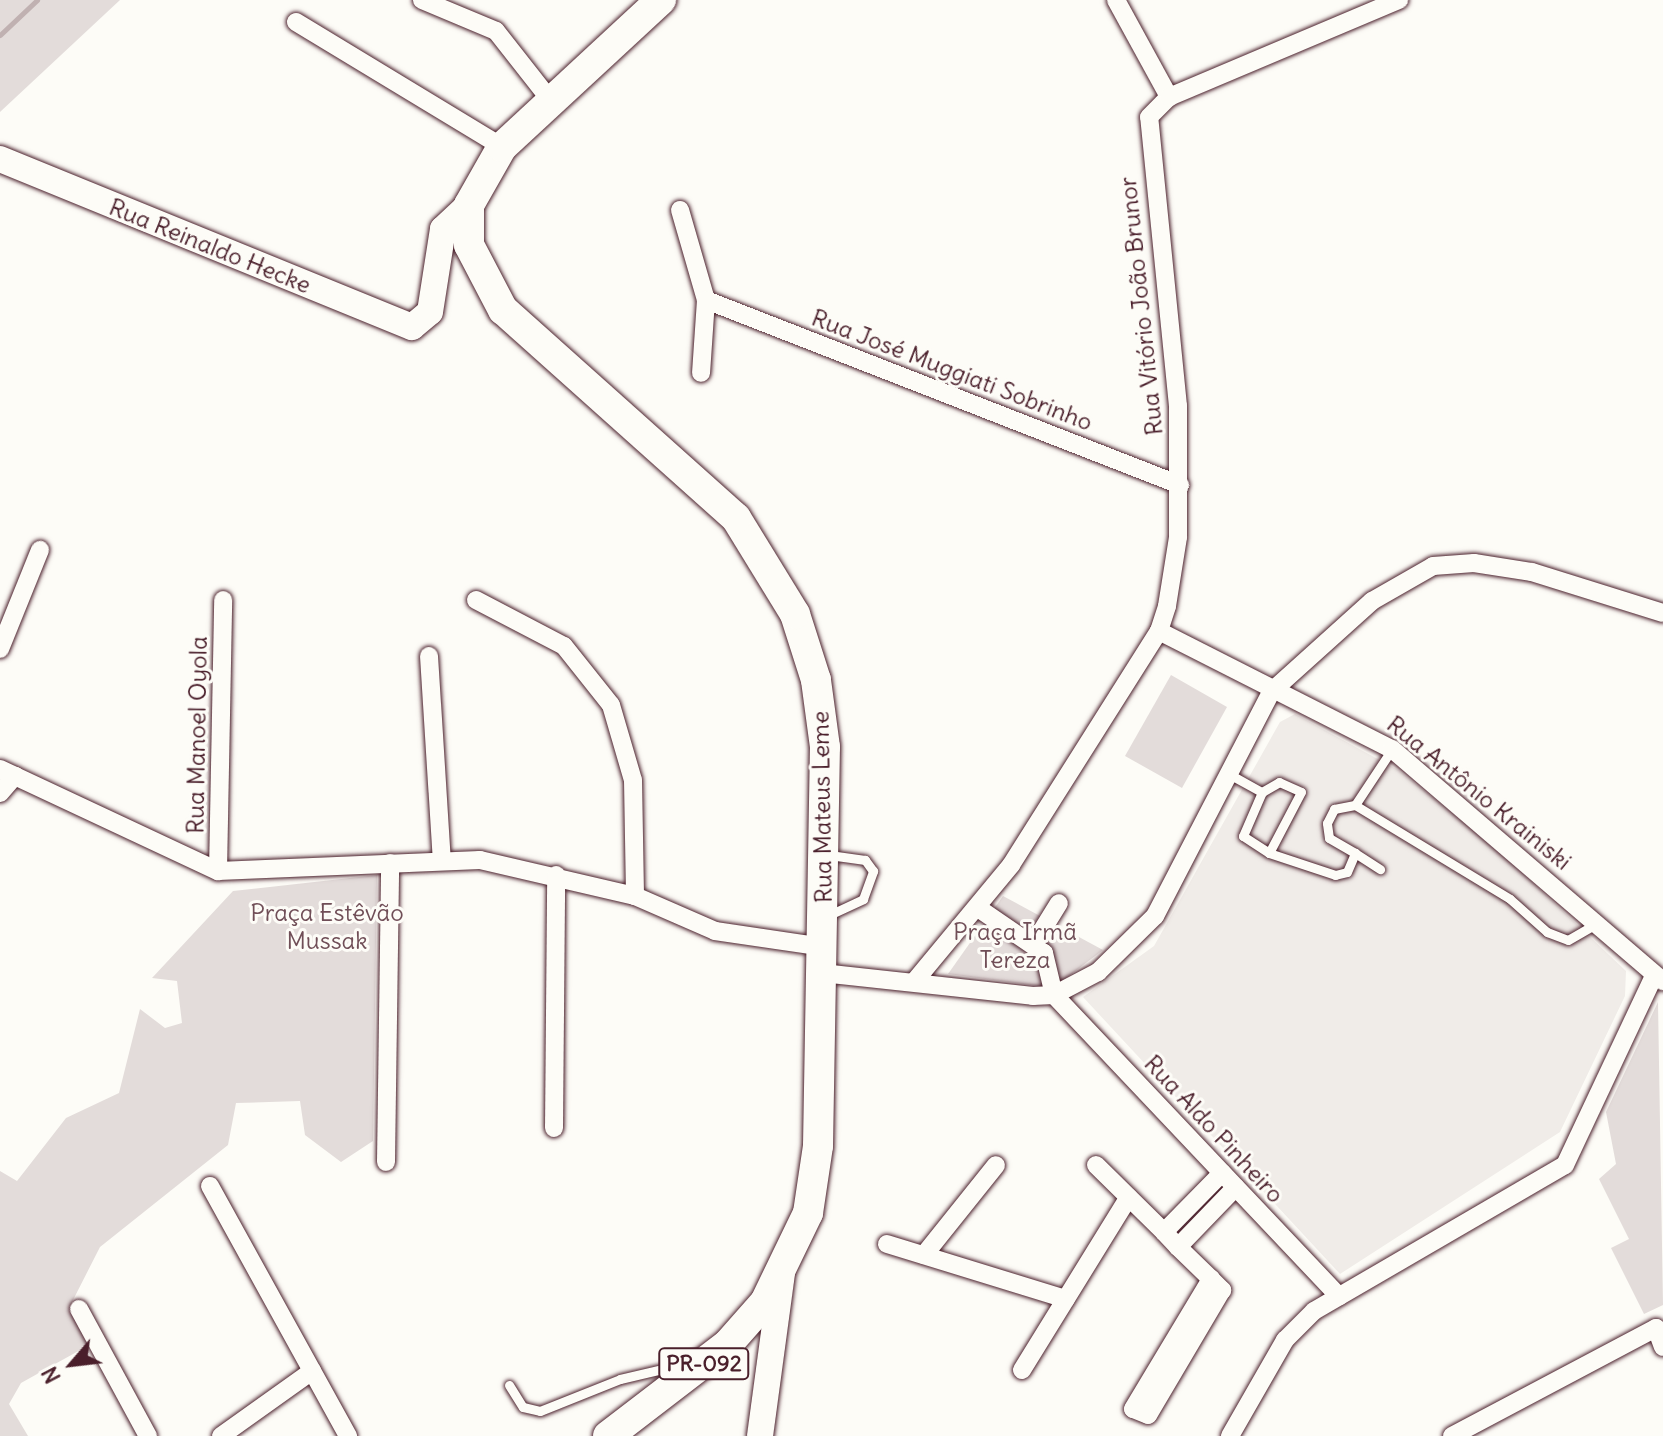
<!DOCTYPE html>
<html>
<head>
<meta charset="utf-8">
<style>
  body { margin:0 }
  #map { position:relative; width:1663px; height:1436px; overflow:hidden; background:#fdfcf7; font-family:Delius,sans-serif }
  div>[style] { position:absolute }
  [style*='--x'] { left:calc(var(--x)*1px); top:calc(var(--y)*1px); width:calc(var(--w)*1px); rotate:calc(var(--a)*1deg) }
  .built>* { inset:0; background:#f0ece8 }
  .green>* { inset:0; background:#e3dcda }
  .stream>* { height:5px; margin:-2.5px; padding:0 2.5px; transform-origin:2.5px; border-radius:2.5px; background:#c0b1b1 }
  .roads { filter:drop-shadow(0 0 2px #4a1f2b) drop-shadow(0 0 2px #4a1f2b) }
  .lane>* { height:9px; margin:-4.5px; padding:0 4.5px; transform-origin:4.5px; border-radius:4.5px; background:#fdfcf7 }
  .street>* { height:18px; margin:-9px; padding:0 9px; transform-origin:9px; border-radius:9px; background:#fdfcf7 }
  .secondary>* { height:26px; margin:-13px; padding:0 13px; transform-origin:13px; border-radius:13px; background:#fdfcf7 }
  .primary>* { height:30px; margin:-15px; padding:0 15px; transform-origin:15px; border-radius:15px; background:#fdfcf7 }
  span { translate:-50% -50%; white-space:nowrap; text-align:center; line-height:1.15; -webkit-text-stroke:6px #fdfcf7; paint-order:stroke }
  .shield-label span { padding:2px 6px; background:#fdfcf7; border:2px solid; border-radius:6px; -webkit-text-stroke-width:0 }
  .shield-label { font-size:22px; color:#4a1f2b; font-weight:700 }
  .street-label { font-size:24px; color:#4a1f2b }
  .park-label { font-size:24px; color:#704e57 }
  .north { position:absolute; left:32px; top:1324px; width:80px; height:80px; -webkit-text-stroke:6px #fdfcf7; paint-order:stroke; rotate:242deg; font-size:22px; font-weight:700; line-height:32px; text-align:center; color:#4a1f2b }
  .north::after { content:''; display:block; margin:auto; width:28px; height:36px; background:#4a1f2b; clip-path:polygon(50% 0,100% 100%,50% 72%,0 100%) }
</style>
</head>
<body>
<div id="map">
  <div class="built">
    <div style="clip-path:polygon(1295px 714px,1398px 770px,1495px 847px,1626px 971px,1625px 996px,1560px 1132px,1340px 1274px,1083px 997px,1154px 946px,1280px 722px)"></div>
  </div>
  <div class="green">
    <div style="clip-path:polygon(0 0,120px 0,0 112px)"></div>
    <div style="clip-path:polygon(1171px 675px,1227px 707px,1182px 788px,1125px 756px)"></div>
    <div style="clip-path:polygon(377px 875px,373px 1141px,341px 1162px,305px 1135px,300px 1101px,236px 1103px,228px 1145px,100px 1247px,70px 1306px,91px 1344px,21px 1383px,9px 1404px,28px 1436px,0 1436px,0 1171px,17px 1181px,66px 1118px,119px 1093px,140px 1009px,165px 1028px,182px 1023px,177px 981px,152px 978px,233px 891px)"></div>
    <div style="clip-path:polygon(1003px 896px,1103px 950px,1053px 988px,948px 974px)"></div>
    <div style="clip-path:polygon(1658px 1002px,1663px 1305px,1644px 1314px,1611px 1248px,1629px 1239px,1599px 1179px,1616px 1164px,1606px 1112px)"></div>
  </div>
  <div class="stream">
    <div style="--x:0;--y:35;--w:51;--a:-43.4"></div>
  </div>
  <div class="roads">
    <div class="lane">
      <div style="--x:1229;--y:774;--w:38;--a:29"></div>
      <div style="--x:1262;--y:792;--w:48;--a:113.4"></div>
      <div style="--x:1243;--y:836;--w:31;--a:33"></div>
      <div style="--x:1269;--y:853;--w:70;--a:18.4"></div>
      <div style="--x:1335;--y:875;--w:12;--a:-14"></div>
      <div style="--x:1347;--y:872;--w:21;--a:-67"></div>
      <div style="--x:1355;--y:853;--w:30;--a:-150"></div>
      <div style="--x:1329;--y:838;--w:15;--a:-98"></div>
      <div style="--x:1327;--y:823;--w:16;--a:-63"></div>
      <div style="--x:1334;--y:809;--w:21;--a:-11"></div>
      <div style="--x:1355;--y:805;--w:181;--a:31.2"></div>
      <div style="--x:1510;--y:899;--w:50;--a:41.7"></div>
      <div style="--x:1547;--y:932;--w:22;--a:21"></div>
      <div style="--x:1568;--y:940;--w:32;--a:-30"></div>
      <div style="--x:1262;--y:792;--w:20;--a:-30"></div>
      <div style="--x:1279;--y:782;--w:24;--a:24"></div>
      <div style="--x:1301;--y:792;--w:69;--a:117.7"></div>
      <div style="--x:1355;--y:805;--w:67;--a:-56.5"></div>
      <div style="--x:1355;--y:853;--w:30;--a:33"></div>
      <div style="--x:827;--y:916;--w:40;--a:-25"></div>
      <div style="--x:863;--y:899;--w:30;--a:-70"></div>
      <div style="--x:873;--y:871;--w:14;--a:-126"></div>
      <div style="--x:865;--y:860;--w:36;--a:-172"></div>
      <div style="--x:509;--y:1385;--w:26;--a:58"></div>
      <div style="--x:523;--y:1407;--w:17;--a:13"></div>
      <div style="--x:540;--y:1411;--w:86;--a:-21.8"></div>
      <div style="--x:620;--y:1379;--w:66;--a:-13.2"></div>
    </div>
    <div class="street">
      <div style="--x:422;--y:0;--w:80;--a:22.7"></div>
      <div style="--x:496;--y:31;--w:89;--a:51.8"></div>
      <div style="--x:1116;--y:0;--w:111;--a:61.3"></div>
      <div style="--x:296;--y:22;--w:241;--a:31.2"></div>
      <div style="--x:680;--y:210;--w:94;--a:73.9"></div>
      <div style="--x:706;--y:300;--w:73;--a:93.9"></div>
      <div style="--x:706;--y:300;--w:509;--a:21.32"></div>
      <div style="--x:476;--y:600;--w:99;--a:27.6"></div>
      <div style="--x:564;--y:646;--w:75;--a:51.5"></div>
      <div style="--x:611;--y:705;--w:78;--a:73.7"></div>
      <div style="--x:633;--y:780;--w:116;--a:89"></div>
      <div style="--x:1159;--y:631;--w:261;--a:26.9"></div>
      <div style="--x:1392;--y:749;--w:357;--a:40.6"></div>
      <div style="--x:0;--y:649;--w:107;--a:-68"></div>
      <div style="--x:429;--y:656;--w:204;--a:86.4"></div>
      <div style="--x:0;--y:769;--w:241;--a:25.1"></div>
      <div style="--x:218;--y:871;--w:262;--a:-2.4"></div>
      <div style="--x:480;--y:860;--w:159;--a:13.1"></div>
      <div style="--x:635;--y:896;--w:87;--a:23.6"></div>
      <div style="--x:715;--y:931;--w:109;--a:8.4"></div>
      <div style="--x:0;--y:793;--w:23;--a:-49"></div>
      <div style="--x:218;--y:871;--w:271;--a:-88.9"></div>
      <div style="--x:978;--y:908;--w:80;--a:34.3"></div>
      <div style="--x:1044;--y:953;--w:43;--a:76.6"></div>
      <div style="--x:1033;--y:945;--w:49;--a:-58.2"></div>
      <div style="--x:822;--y:973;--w:212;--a:6.2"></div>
      <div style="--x:1033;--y:996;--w:21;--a:-3"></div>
      <div style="--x:1054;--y:995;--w:50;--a:-27.6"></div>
      <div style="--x:1098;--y:972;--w:80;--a:-44.5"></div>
      <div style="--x:1155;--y:916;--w:252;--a:-62.6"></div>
      <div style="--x:1271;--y:692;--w:136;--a:-42"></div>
      <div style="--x:1372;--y:601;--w:70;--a:-29.8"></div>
      <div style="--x:1433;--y:566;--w:41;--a:-4.2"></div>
      <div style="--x:1474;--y:563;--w:59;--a:8.8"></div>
      <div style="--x:1532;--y:572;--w:137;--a:17.4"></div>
      <div style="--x:914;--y:982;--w:152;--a:-50.3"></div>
      <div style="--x:1011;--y:865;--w:277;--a:-57.7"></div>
      <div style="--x:1159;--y:631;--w:26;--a:-72"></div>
      <div style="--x:1167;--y:606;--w:70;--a:-80.9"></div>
      <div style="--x:1178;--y:537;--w:131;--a:-90"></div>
      <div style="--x:1178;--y:406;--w:290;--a:-95.7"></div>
      <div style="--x:1149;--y:117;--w:28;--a:-45"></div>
      <div style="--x:1169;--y:97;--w:250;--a:-22.9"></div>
      <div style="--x:1054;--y:995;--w:415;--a:46.6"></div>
      <div style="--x:554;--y:1128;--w:253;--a:-89.5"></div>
      <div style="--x:386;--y:1162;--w:299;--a:-89.2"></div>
      <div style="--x:1096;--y:1165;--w:95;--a:44.6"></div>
      <div style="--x:1164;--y:1232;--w:21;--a:47"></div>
      <div style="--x:1178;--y:1247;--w:46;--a:44.1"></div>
      <div style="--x:1211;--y:1279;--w:16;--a:45"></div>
      <div style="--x:1222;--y:1290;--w:145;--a:120.6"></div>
      <div style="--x:1148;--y:1415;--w:16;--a:-158"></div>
      <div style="--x:1133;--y:1409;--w:152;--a:-59"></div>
      <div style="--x:210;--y:1186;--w:286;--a:61.1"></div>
      <div style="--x:1164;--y:1232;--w:83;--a:-45.5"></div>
      <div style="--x:887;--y:1244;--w:187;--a:17.1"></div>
      <div style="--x:1178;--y:1247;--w:83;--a:-46"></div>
      <div style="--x:924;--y:1255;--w:115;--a:-51.3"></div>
      <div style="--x:79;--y:1309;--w:145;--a:61.5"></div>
      <div style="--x:1022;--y:1370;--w:203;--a:-58.3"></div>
      <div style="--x:221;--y:1436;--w:112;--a:-35.5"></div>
      <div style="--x:1230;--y:1436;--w:111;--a:-60.2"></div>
      <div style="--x:1285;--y:1340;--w:41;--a:-45"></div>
      <div style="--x:1314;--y:1311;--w:290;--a:-30.2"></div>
      <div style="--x:1565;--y:1165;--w:209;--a:-64.8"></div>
      <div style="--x:1452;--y:1436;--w:231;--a:-27.9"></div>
      <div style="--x:1656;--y:1328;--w:20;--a:70"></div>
    </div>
    <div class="secondary">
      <div style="--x:0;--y:159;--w:445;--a:22.2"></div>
      <div style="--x:412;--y:327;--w:23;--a:-40"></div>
      <div style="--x:430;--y:312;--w:84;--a:-81.1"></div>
      <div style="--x:443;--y:229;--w:35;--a:-43"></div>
      <div style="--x:760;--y:1436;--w:164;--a:-82.3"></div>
    </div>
    <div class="primary">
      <div style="--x:608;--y:1436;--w:151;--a:-37.5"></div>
      <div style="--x:728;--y:1344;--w:56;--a:-48.6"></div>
      <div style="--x:765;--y:1302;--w:99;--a:-64.2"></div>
      <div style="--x:808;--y:1213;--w:68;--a:-81.5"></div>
      <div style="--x:818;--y:1146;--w:399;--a:-89"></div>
      <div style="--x:825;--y:747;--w:68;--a:-97.7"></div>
      <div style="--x:816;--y:680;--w:69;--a:-107.7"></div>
      <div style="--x:795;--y:614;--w:113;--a:-121.6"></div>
      <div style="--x:736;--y:518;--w:312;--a:-138.2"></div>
      <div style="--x:503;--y:310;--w:73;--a:-117.6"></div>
      <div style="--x:469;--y:245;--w:40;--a:-90"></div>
      <div style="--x:469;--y:205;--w:67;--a:-60.4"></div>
      <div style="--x:502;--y:147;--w:217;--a:-42.8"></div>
    </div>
  </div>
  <div class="shield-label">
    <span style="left:704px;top:1364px">PR-092</span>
  </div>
  <div class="street-label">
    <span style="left:210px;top:246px;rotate:22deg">Rua Reinaldo Hecke</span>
    <span style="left:1141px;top:306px;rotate:-96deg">Rua Vitório João Brunor</span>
    <span style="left:952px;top:370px;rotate:21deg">Rua José Muggiati Sobrinho</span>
    <span style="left:197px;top:735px;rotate:-89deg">Rua Manoel Oyola</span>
    <span style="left:1479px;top:793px;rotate:39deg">Rua Antônio Krainiski</span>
    <span style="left:822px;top:807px;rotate:-91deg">Rua Mateus Leme</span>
    <span style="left:1214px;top:1129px;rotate:47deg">Rua Aldo Pinheiro</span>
  </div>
  <div class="park-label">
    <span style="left:327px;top:927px">Praça Estêvão<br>Mussak</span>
    <span style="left:1015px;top:946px">Praça Irmã<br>Tereza</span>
  </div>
  <div class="north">N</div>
</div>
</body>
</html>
